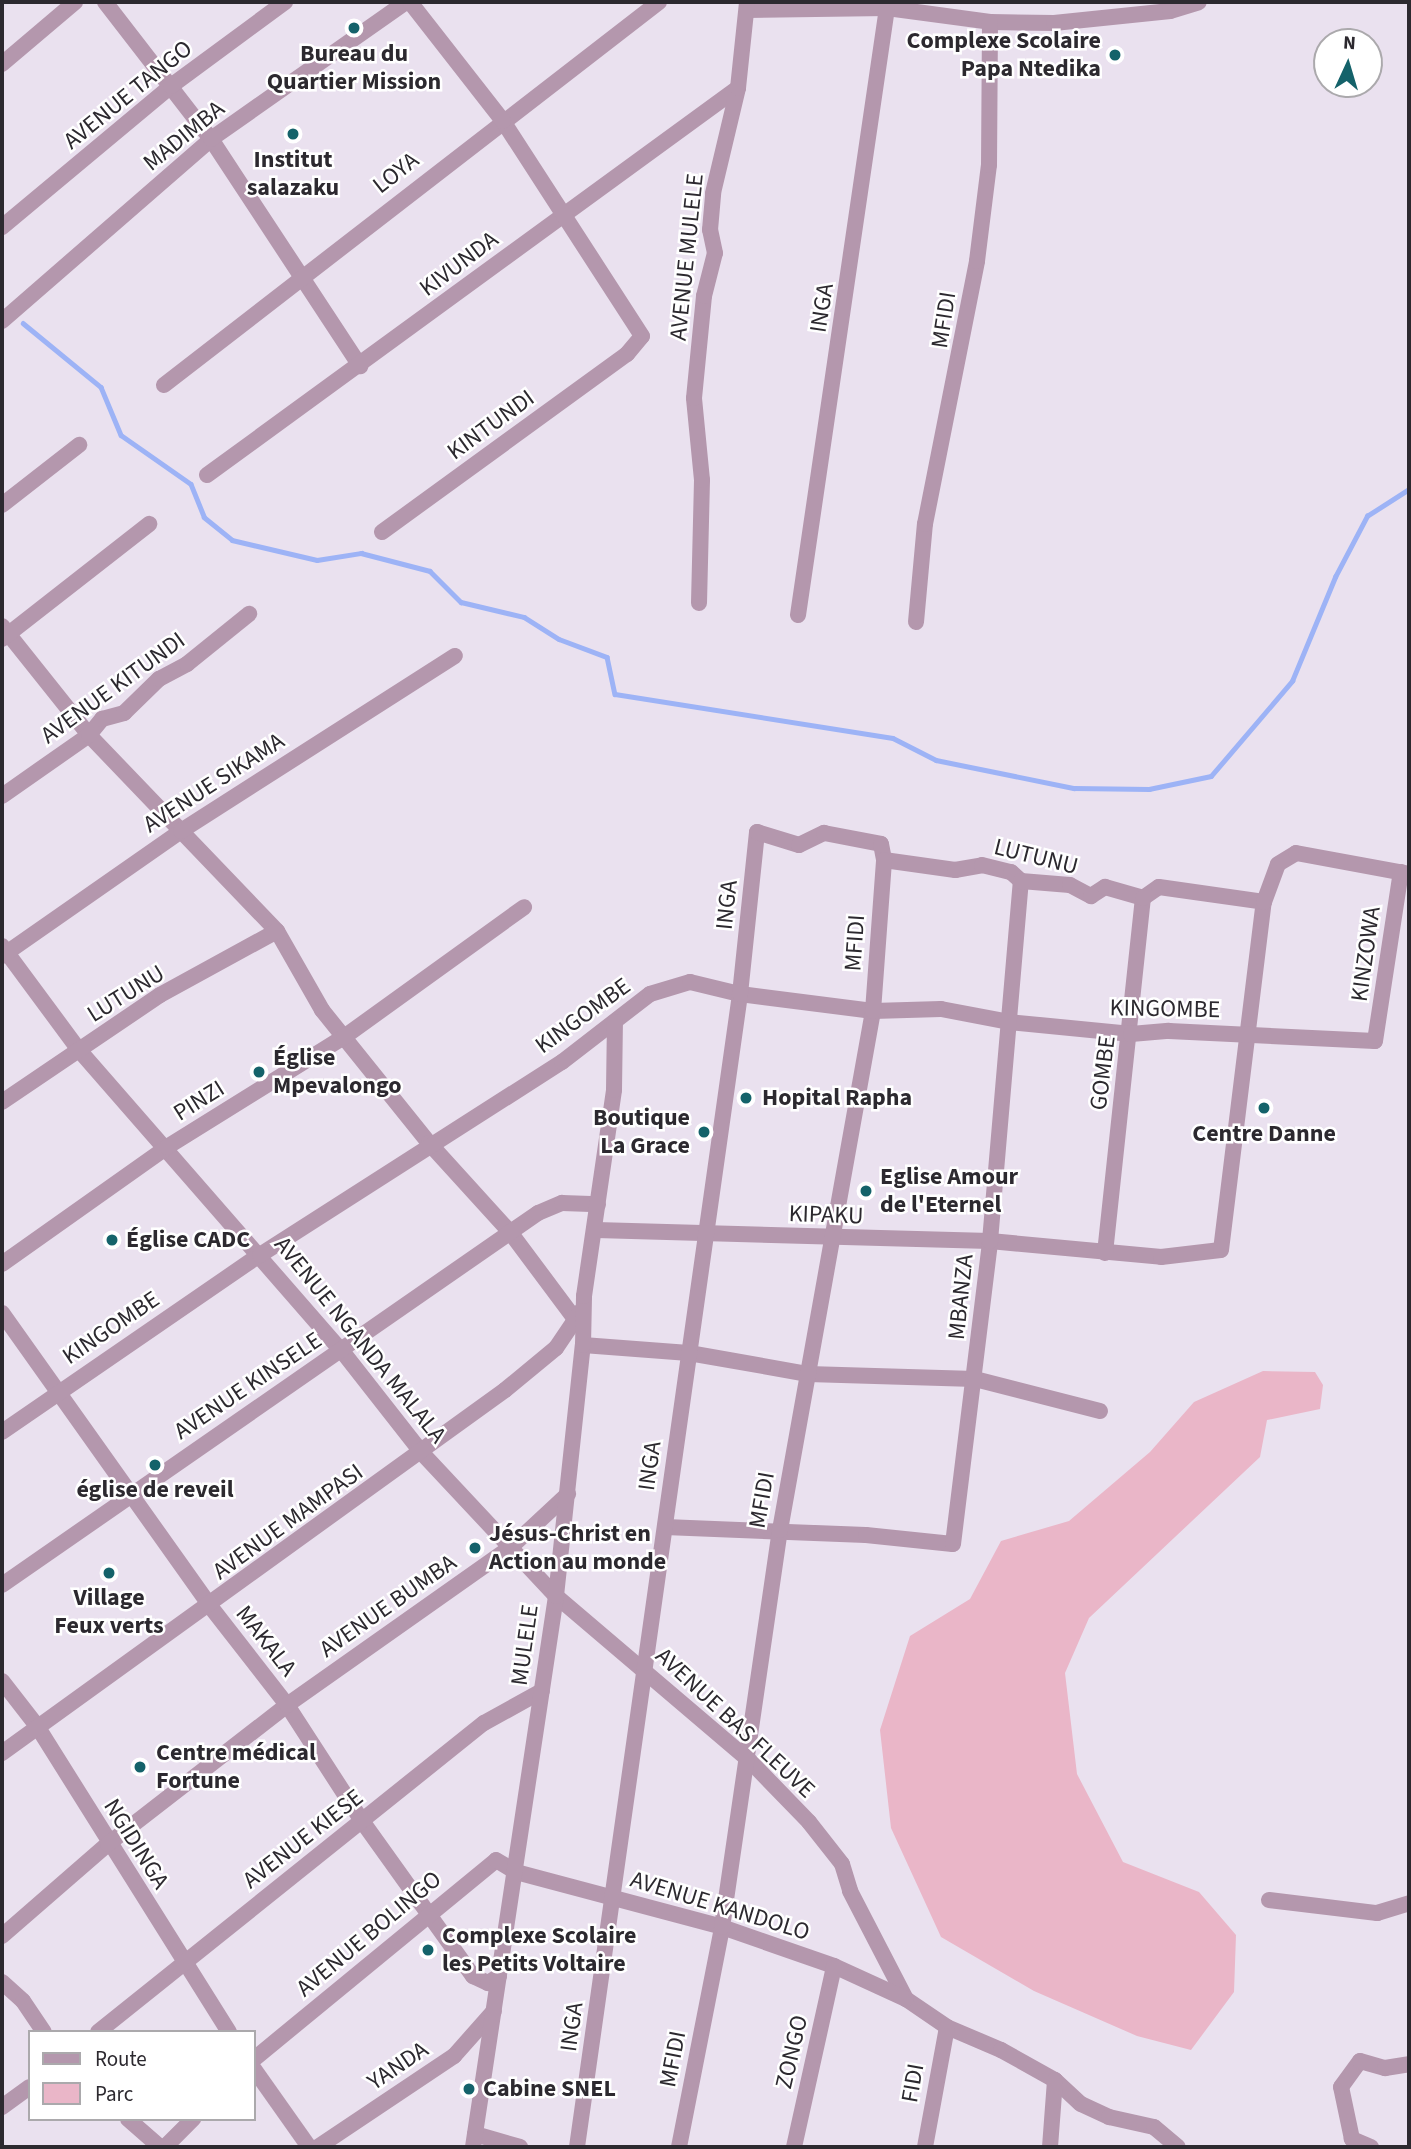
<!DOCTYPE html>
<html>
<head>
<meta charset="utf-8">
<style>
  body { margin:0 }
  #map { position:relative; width:1411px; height:2149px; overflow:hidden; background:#eae1ef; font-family:"Source Sans 3",sans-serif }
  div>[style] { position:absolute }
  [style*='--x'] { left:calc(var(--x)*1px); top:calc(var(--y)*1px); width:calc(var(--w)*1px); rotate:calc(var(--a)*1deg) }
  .green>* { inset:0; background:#eab6c8 }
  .stream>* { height:4.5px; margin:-2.25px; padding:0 2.25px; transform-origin:2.25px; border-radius:2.25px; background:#9db3f6 }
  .minor>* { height:16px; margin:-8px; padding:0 8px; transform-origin:8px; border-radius:8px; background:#b497ad }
  .dots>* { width:19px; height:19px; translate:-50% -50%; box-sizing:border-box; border:4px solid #fff; border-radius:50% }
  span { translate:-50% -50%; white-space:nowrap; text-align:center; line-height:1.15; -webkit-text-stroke:5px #fff; paint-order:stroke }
  .poi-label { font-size:24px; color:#2c292f; font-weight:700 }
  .right { translate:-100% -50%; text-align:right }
  .left { translate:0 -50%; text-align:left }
  .street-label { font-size:24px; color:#2c292f }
  .frame { position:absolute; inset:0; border:4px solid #2c292f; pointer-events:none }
  .legend { position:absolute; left:28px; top:2030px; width:228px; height:91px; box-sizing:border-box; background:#fff; border:2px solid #aba9ac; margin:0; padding:9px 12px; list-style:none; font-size:21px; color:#2c292f }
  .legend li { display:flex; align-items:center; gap:14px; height:35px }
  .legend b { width:35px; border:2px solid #aba9ac }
  .north { position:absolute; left:1313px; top:28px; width:70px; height:70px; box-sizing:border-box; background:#fff; border:2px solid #aba9ac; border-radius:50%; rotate:4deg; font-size:19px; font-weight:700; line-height:28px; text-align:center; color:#2c292f }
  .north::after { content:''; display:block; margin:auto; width:24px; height:32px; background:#14626a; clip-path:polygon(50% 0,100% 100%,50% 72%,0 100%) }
</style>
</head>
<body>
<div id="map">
  <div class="green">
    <div style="clip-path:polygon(1263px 1371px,1315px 1372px,1323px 1385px,1320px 1409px,1267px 1420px,1260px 1457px,1089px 1618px,1065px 1673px,1077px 1774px,1123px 1862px,1199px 1892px,1236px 1935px,1234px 1992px,1191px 2050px,1137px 2036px,1034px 1991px,941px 1937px,891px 1828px,880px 1730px,910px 1636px,970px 1599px,1001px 1541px,1069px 1521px,1150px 1452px,1194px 1402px)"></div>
  </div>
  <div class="stream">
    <div style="--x:23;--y:323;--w:101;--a:39.4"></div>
    <div style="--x:101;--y:387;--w:52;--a:67.4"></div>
    <div style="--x:121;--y:435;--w:85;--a:35"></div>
    <div style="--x:191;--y:484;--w:35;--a:68"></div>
    <div style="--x:204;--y:517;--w:36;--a:39"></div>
    <div style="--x:232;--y:540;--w:87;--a:13.2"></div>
    <div style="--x:317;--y:560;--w:45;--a:-9"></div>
    <div style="--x:361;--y:553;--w:71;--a:14.6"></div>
    <div style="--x:430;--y:571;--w:44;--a:45"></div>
    <div style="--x:461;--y:602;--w:65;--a:13.4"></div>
    <div style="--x:524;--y:617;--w:41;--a:32.2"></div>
    <div style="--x:559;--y:639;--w:51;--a:20.6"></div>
    <div style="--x:607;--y:657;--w:38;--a:78"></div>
    <div style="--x:615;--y:694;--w:281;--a:9"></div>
    <div style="--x:893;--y:738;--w:48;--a:27.1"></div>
    <div style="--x:936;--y:760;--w:141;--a:11.5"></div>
    <div style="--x:1074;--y:788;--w:75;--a:0.8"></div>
    <div style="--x:1149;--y:789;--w:63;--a:-11.8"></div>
    <div style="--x:1211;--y:776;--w:125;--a:-49.5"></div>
    <div style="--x:1292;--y:681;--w:113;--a:-67.5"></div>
    <div style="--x:1335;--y:577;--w:69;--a:-62.3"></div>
    <div style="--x:1367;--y:516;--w:50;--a:-32.7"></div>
  </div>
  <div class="minor">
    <div style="--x:105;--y:2;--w:173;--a:52.3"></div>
    <div style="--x:211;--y:139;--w:272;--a:56.7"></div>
    <div style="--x:747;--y:10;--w:140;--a:-0.8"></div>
    <div style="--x:887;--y:8;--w:104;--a:7.7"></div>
    <div style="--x:990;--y:22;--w:64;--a:0.9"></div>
    <div style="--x:1054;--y:23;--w:117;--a:-5.9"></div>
    <div style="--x:1170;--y:11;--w:30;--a:-17"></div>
    <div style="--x:2;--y:64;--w:96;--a:-40.3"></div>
    <div style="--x:2;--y:227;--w:220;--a:-39.8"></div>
    <div style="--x:171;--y:86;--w:142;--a:-36.4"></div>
    <div style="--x:2;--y:321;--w:277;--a:-41"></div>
    <div style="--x:211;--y:139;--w:238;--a:-35.1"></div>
    <div style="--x:164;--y:385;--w:626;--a:-37.73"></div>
    <div style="--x:207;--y:475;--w:657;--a:-36.09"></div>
    <div style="--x:2;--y:505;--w:98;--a:-37.9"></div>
    <div style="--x:382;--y:532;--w:303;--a:-36"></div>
    <div style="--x:627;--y:354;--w:23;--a:-50"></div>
    <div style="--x:642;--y:336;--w:256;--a:-122.9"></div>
    <div style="--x:503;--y:121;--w:151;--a:-128"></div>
    <div style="--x:699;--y:603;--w:123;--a:-88.6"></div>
    <div style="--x:702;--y:480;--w:82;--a:-95.6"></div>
    <div style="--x:694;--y:398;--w:102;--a:-84.4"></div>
    <div style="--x:704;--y:296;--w:44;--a:-75.7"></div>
    <div style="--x:715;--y:253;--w:24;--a:-102"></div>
    <div style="--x:710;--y:230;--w:37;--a:-85"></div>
    <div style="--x:713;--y:193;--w:108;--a:-76.6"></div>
    <div style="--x:738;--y:88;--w:86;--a:-84"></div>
    <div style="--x:798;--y:615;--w:613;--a:-81.66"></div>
    <div style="--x:916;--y:622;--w:98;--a:-84.8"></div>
    <div style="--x:925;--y:524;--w:268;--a:-78.8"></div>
    <div style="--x:977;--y:261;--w:97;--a:-82.9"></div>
    <div style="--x:989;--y:165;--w:143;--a:-89.6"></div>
    <div style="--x:2;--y:626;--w:139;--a:51.4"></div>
    <div style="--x:89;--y:735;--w:272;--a:46.2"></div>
    <div style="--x:277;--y:931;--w:91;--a:60.3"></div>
    <div style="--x:322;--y:1010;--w:171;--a:51.2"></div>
    <div style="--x:429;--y:1143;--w:120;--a:47.7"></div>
    <div style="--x:510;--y:1232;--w:107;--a:53.3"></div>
    <div style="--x:2;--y:639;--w:187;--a:-38"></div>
    <div style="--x:2;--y:796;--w:106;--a:-35"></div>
    <div style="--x:89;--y:735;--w:21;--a:-51"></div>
    <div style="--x:102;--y:719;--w:23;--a:-15"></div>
    <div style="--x:124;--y:713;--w:49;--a:-44.2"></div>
    <div style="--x:159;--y:679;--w:32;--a:-28"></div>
    <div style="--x:187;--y:664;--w:80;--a:-38.9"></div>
    <div style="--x:2;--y:946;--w:129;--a:53.5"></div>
    <div style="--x:79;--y:1050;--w:400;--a:48.9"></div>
    <div style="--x:342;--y:1351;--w:130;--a:51.9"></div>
    <div style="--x:422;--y:1453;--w:196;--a:46.9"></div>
    <div style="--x:556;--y:1596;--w:253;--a:40.4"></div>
    <div style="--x:749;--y:1760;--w:86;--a:45.9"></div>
    <div style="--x:809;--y:1822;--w:53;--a:51.8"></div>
    <div style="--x:842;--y:1864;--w:28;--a:73"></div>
    <div style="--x:850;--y:1891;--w:122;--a:62.6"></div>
    <div style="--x:906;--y:1999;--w:50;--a:34.3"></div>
    <div style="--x:947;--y:2027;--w:59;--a:23.1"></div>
    <div style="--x:1001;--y:2050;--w:62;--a:29.1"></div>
    <div style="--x:1055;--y:2080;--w:35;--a:43"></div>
    <div style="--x:1081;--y:2104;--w:31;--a:25"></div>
    <div style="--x:1109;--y:2117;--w:46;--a:12.5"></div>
    <div style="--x:1154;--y:2127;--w:31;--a:40"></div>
    <div style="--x:2;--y:956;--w:218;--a:-34.9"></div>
    <div style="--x:181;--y:831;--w:325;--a:-32.6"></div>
    <div style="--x:2;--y:1102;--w:191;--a:-34.1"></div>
    <div style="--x:160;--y:995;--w:133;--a:-28.7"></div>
    <div style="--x:596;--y:1230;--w:394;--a:1.6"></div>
    <div style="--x:990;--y:1241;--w:172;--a:5.3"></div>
    <div style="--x:1161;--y:1257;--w:60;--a:-6.7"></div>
    <div style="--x:1221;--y:1250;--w:351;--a:-83"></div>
    <div style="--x:1105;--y:1253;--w:357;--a:-83.9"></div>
    <div style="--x:2;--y:1264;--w:202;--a:-35.3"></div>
    <div style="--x:167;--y:1147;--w:208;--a:-31.9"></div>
    <div style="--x:344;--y:1037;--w:222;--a:-35.8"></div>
    <div style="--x:2;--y:1313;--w:359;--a:54.6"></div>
    <div style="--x:210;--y:1606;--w:125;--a:52.1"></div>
    <div style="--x:287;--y:1705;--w:138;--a:57.1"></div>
    <div style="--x:362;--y:1821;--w:191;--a:54.4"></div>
    <div style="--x:473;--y:1976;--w:17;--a:25"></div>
    <div style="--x:488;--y:1983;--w:13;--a:-32"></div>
    <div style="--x:583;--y:1345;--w:106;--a:4.3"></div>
    <div style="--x:689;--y:1353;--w:121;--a:10"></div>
    <div style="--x:808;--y:1374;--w:167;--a:1.7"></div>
    <div style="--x:975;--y:1379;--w:129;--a:14.4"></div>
    <div style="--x:2;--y:1432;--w:313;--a:-34.5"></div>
    <div style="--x:260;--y:1255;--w:358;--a:-32.6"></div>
    <div style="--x:562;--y:1062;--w:111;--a:-37.7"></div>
    <div style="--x:650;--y:994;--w:42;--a:-16.7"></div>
    <div style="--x:690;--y:982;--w:51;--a:13.5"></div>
    <div style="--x:740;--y:994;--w:134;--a:7.3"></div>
    <div style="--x:873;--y:1011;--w:68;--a:-1.7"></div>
    <div style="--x:941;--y:1009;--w:69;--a:10.8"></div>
    <div style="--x:1009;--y:1022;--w:123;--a:5.6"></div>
    <div style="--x:1131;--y:1034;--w:38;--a:-5"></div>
    <div style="--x:1169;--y:1031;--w:206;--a:2.8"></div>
    <div style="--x:1375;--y:1041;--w:171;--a:-81.3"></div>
    <div style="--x:665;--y:1527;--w:201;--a:2.3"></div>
    <div style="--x:866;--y:1535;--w:87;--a:5.9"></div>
    <div style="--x:953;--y:1544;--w:305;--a:-83"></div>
    <div style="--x:990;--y:1241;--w:361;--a:-85.1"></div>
    <div style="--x:2;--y:1585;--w:652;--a:-34.76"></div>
    <div style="--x:538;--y:1213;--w:26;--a:-23"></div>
    <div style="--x:562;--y:1203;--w:36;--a:2"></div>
    <div style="--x:2;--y:1681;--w:57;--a:52.1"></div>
    <div style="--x:37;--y:1726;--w:361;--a:57.9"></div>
    <div style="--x:2;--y:1753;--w:620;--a:-35.82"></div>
    <div style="--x:505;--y:1390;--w:66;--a:-39.5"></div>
    <div style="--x:556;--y:1348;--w:45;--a:-56"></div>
    <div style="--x:1269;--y:1900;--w:109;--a:6.9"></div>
    <div style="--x:1377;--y:1913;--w:34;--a:-17"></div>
    <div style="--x:2;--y:1936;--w:140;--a:-41"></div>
    <div style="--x:108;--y:1844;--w:227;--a:-37.8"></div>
    <div style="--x:287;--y:1705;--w:274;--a:-35.2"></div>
    <div style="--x:511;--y:1547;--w:78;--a:-42.9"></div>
    <div style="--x:2;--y:1982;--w:28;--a:42"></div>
    <div style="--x:23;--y:2001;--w:37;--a:56"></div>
    <div style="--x:98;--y:2032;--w:494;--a:-38.7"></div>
    <div style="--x:484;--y:1723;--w:66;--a:-28.9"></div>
    <div style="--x:254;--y:2059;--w:313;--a:-39.4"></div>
    <div style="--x:496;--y:1860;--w:23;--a:31"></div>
    <div style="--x:516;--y:1872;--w:213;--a:14.9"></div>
    <div style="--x:722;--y:1927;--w:119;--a:19.2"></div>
    <div style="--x:834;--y:1966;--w:79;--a:24.6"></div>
    <div style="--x:254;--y:2069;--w:95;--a:54.8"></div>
    <div style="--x:2;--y:2107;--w:34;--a:-36"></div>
    <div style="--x:128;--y:2119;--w:43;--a:41.2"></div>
    <div style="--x:475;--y:2134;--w:47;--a:16.1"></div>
    <div style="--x:165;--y:2147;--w:40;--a:-45"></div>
    <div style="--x:318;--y:2147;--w:164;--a:-33.8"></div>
    <div style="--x:454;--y:2056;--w:60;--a:-48.4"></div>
    <div style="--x:473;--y:2147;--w:557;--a:-81.43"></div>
    <div style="--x:556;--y:1596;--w:252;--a:-83.9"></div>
    <div style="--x:583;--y:1345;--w:49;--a:-88.8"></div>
    <div style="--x:584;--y:1296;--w:208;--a:-81.7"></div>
    <div style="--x:614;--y:1090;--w:68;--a:-89.2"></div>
    <div style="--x:577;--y:2147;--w:1164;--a:-81.95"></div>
    <div style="--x:740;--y:994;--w:163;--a:-84"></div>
    <div style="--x:757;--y:832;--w:44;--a:17.2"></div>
    <div style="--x:799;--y:845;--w:28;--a:-26"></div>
    <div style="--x:824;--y:833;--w:58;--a:10.9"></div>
    <div style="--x:881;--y:844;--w:16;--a:79"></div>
    <div style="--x:884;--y:860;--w:72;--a:8"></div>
    <div style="--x:955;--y:870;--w:27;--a:-10"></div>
    <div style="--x:982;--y:865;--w:30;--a:14"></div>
    <div style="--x:1011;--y:872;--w:13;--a:42"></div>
    <div style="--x:1021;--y:881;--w:49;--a:4.7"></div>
    <div style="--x:1070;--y:885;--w:24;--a:28"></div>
    <div style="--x:1091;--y:896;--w:17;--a:-33"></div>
    <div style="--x:1105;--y:887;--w:40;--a:16"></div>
    <div style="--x:1143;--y:898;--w:19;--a:-35"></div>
    <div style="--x:1159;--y:887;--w:106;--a:8.1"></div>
    <div style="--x:1264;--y:902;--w:40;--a:-69.8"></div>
    <div style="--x:1278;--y:864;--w:21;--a:-31"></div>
    <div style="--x:1296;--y:853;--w:115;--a:10.5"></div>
    <div style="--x:679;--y:2147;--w:224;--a:-78.9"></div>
    <div style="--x:722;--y:1927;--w:401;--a:-81.7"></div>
    <div style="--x:780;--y:1530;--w:527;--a:-79.84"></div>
    <div style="--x:873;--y:1011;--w:151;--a:-85.8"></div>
    <div style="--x:794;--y:2147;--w:185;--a:-77.5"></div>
    <div style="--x:925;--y:2147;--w:122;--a:-79.6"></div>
    <div style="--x:1050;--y:2147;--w:67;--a:-85.7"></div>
    <div style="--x:1371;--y:2147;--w:21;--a:-157"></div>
    <div style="--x:1352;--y:2139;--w:53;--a:-101.9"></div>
    <div style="--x:1341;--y:2087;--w:32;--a:-54"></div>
    <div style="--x:1360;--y:2061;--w:26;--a:16"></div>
    <div style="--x:1385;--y:2068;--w:24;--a:-9"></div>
  </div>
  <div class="dots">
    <div style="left:354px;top:28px;background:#14626a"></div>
    <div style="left:1115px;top:55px;background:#14626a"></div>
    <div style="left:293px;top:134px;background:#14626a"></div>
    <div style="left:259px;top:1072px;background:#14626a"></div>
    <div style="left:746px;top:1098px;background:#14626a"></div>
    <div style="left:1264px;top:1108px;background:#14626a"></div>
    <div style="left:704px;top:1132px;background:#14626a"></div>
    <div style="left:866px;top:1191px;background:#14626a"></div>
    <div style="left:112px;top:1240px;background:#14626a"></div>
    <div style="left:155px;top:1465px;background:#14626a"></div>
    <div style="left:475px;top:1548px;background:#14626a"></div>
    <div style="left:109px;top:1573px;background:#14626a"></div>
    <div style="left:140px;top:1767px;background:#14626a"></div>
    <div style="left:428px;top:1950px;background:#14626a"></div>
    <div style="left:469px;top:2089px;background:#14626a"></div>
  </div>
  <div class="poi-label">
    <span class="right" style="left:1101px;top:55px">Complexe Scolaire<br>Papa Ntedika</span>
    <span style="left:354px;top:68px">Bureau du<br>Quartier Mission</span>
    <span style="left:293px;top:174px">Institut<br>salazaku</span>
    <span class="left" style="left:273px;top:1072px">Église<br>Mpevalongo</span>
    <span class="left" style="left:762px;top:1098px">Hopital Rapha</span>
    <span class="right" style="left:690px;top:1132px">Boutique<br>La Grace</span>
    <span style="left:1264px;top:1134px">Centre Danne</span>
    <span class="left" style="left:880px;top:1191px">Eglise Amour<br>de l'Eternel</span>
    <span class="left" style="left:126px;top:1240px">Église CADC</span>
    <span style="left:155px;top:1490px">église de reveil</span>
    <span class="left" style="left:489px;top:1548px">Jésus-Christ en<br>Action au monde</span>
    <span style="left:109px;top:1612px">Village<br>Feux verts</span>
    <span class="left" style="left:156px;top:1767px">Centre médical<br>Fortune</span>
    <span class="left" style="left:442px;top:1950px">Complexe Scolaire<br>les Petits Voltaire</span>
    <span class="left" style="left:483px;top:2089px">Cabine SNEL</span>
  </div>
  <div class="street-label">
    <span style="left:128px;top:95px;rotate:-39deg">AVENUE TANGO</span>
    <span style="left:184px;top:136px;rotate:-39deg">MADIMBA</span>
    <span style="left:396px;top:173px;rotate:-38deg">LOYA</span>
    <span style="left:687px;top:257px;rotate:-84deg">AVENUE MULELE</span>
    <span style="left:459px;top:264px;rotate:-37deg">KIVUNDA</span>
    <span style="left:822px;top:308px;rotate:-81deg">INGA</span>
    <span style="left:944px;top:320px;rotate:-81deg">MFIDI</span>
    <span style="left:491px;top:425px;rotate:-36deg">KINTUNDI</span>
    <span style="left:113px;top:688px;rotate:-36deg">AVENUE KITUNDI</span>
    <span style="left:214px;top:783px;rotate:-33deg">AVENUE SIKAMA</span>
    <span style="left:1036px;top:857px;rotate:14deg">LUTUNU</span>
    <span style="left:727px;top:905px;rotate:-84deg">INGA</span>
    <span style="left:855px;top:943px;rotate:-86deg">MFIDI</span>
    <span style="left:1366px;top:954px;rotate:-82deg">KINZOWA</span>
    <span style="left:126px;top:994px;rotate:-32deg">LUTUNU</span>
    <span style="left:1165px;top:1009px;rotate:1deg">KINGOMBE</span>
    <span style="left:583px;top:1016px;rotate:-36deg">KINGOMBE</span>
    <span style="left:1103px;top:1073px;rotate:-83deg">GOMBE</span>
    <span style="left:199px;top:1101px;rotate:-32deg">PINZI</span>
    <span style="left:826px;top:1215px;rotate:2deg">KIPAKU</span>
    <span style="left:961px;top:1297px;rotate:-84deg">MBANZA</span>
    <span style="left:111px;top:1328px;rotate:-34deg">KINGOMBE</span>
    <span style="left:360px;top:1340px;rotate:51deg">AVENUE NGANDA MALALA</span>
    <span style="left:248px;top:1386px;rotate:-34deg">AVENUE KINSELE</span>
    <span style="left:650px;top:1466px;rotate:-82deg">INGA</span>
    <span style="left:762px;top:1500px;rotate:-80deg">MFIDI</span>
    <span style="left:288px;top:1522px;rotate:-36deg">AVENUE MAMPASI</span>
    <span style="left:388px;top:1606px;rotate:-35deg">AVENUE BUMBA</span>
    <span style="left:266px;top:1641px;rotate:52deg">MAKALA</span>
    <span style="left:525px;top:1645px;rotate:-82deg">MULELE</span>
    <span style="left:735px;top:1723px;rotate:43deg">AVENUE BAS FLEUVE</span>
    <span style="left:303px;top:1839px;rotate:-38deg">AVENUE KIESE</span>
    <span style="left:136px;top:1844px;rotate:58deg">NGIDINGA</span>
    <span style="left:720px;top:1906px;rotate:17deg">AVENUE KANDOLO</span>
    <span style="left:369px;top:1934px;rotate:-40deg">AVENUE BOLINGO</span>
    <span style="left:572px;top:2027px;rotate:-82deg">INGA</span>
    <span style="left:792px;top:2052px;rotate:-77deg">ZONGO</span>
    <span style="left:673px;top:2059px;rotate:-79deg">MFIDI</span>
    <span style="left:398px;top:2066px;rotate:-34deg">YANDA</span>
    <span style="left:913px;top:2083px;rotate:-80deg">FIDI</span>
  </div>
  <div class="frame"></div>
  <ul class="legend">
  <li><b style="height:9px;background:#b497ad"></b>Route</li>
  <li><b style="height:19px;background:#eab6c8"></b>Parc</li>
  </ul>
  <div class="north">N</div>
</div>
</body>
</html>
